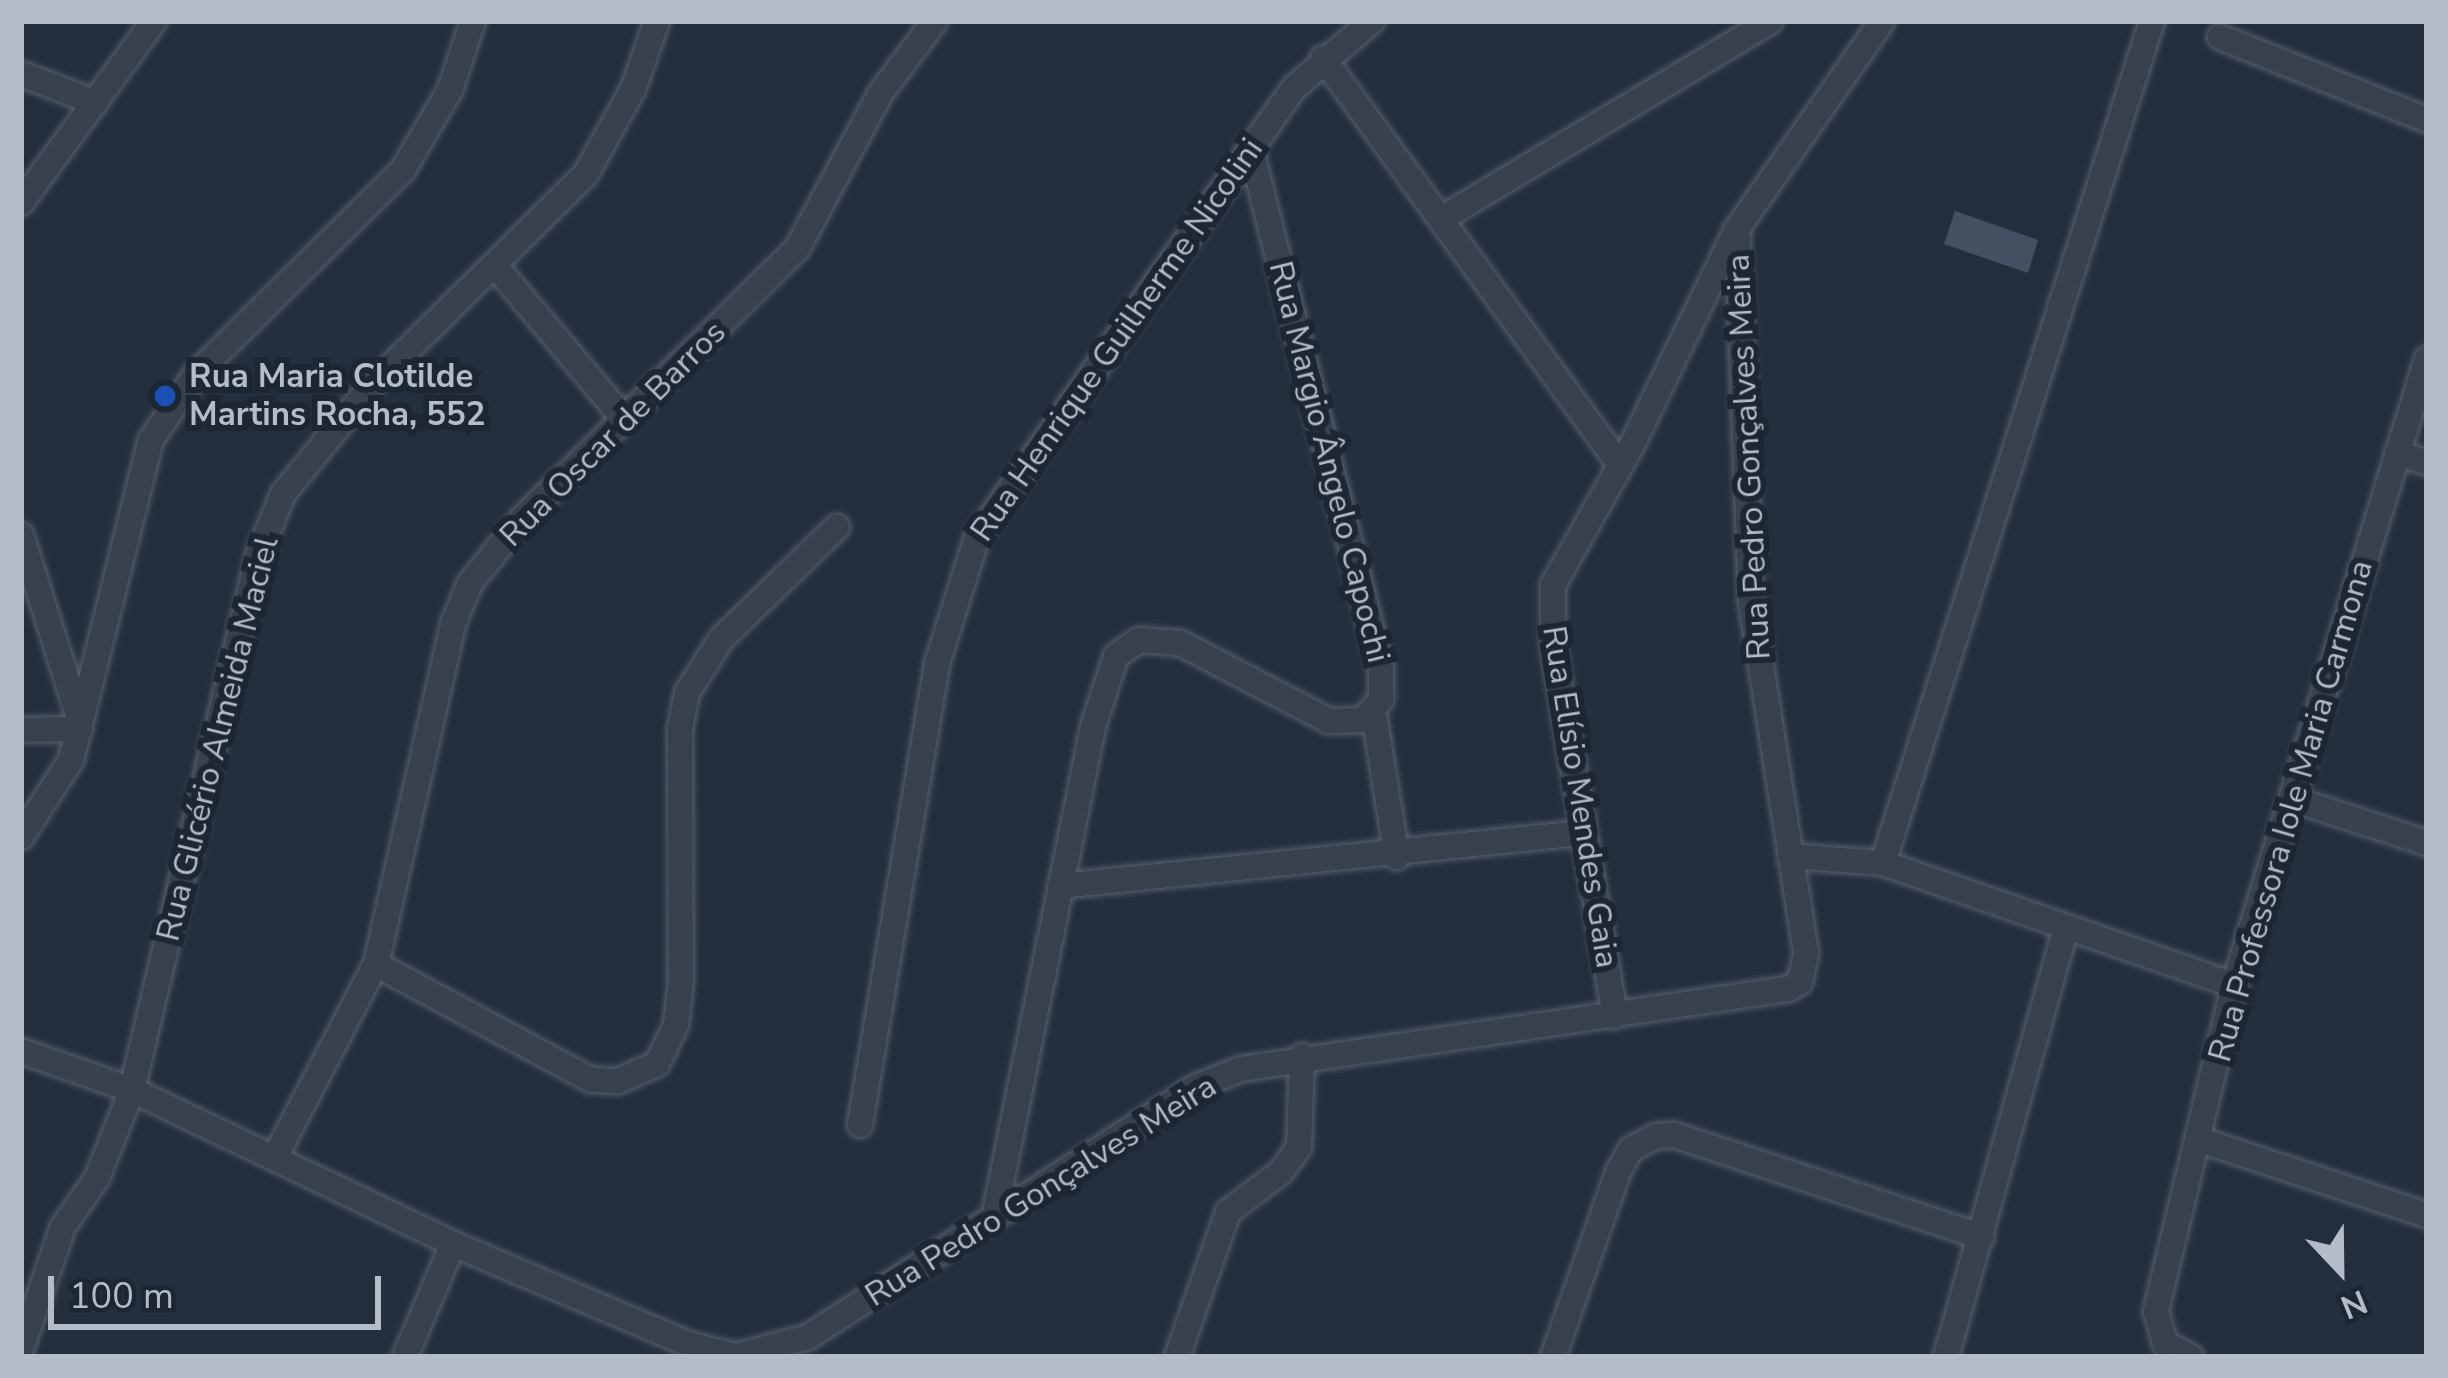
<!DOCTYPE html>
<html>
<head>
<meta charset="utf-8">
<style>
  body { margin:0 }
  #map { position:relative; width:2448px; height:1378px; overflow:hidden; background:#242f3e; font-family:"Nunito Sans",sans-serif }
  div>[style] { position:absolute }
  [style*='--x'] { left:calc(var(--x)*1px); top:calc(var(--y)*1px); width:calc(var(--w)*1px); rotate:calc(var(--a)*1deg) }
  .building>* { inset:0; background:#455162 }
  .roads { filter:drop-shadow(0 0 3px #565f6c) drop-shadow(0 0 3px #565f6c) }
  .minor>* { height:24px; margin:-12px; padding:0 12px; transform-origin:12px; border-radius:12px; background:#38414e }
  .dots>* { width:33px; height:33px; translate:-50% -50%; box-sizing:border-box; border:6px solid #1d2633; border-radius:50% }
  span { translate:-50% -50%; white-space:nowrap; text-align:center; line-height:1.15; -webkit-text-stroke:12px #1d2633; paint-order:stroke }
  .street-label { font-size:33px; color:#b4bcc9 }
  .poi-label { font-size:33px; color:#b4bcc9; font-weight:700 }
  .left { translate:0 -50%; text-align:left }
  .frame { position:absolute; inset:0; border:24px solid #b4bcc9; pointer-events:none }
  .north { position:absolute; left:2280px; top:1210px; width:120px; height:120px; -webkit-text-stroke:9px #1d2633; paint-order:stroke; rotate:158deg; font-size:33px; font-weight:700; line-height:48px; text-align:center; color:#b4bcc9 }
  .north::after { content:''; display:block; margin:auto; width:42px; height:54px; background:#b4bcc9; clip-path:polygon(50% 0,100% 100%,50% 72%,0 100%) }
  .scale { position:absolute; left:48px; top:1276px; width:333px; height:54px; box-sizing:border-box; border:6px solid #b4bcc9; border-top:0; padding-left:15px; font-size:36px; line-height:42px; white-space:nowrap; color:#b4bcc9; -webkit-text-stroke:9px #1d2633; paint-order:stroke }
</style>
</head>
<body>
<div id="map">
  <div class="building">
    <div style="clip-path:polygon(1955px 211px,2038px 240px,2028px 273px,1944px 244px)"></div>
  </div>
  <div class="roads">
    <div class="minor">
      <div style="--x:2220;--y:37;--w:223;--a:21.8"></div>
      <div style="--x:1323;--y:58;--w:504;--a:53.88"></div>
      <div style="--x:21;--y:74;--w:80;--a:21.1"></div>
      <div style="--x:21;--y:203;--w:225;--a:-53.8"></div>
      <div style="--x:1441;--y:219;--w:384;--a:-31"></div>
      <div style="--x:497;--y:268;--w:199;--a:49.9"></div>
      <div style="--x:2397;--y:453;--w:32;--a:18"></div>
      <div style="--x:837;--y:527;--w:161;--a:136"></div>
      <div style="--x:721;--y:639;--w:64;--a:122.2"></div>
      <div style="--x:687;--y:693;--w:36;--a:101"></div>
      <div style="--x:680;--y:728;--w:252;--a:89.8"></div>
      <div style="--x:681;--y:980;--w:45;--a:96.3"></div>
      <div style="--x:676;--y:1025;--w:43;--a:116"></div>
      <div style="--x:657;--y:1064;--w:43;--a:156.4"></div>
      <div style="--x:618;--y:1081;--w:27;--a:-178"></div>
      <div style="--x:591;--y:1080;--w:244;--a:-151.7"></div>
      <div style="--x:376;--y:964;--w:351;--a:-77.2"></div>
      <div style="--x:454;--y:622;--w:42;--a:-67.7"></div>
      <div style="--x:470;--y:583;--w:84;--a:-50.8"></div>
      <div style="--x:523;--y:518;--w:384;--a:-44.5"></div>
      <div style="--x:797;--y:249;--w:176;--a:-61.8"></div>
      <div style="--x:880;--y:94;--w:91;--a:-53"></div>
      <div style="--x:21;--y:535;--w:195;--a:72.4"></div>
      <div style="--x:1374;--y:714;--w:145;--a:80.9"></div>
      <div style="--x:21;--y:730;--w:59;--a:-1"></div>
      <div style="--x:2292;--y:799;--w:142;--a:18.1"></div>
      <div style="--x:21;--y:837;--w:92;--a:-57"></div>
      <div style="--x:71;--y:760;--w:330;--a:-76"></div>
      <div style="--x:151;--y:440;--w:80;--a:-55.7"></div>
      <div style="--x:196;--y:374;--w:291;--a:-44.6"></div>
      <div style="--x:403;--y:170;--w:93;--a:-59.6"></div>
      <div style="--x:450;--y:90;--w:73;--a:-71.6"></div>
      <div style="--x:1790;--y:856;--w:93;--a:4.3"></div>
      <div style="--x:1883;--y:863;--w:372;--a:19.2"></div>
      <div style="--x:1883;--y:863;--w:884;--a:-72.28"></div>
      <div style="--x:1060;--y:886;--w:525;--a:-5.8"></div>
      <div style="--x:1615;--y:1016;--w:377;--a:-99.5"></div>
      <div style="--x:1553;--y:644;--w:59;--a:-90"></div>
      <div style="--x:1553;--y:585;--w:163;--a:-60.6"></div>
      <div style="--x:1633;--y:443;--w:238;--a:-64.1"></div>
      <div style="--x:1737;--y:229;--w:254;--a:-55.1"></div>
      <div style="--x:21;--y:1051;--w:118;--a:19.4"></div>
      <div style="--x:132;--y:1090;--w:356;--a:25.6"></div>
      <div style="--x:453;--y:1244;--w:259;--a:23"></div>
      <div style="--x:691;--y:1345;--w:46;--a:13.7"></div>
      <div style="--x:736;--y:1356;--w:74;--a:-14.8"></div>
      <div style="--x:808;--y:1337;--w:462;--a:-32.8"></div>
      <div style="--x:1196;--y:1087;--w:48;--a:-21.8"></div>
      <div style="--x:1241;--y:1069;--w:553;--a:-8.32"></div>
      <div style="--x:1788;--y:989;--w:14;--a:-30"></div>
      <div style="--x:1800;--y:982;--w:30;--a:-78"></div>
      <div style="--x:1806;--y:953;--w:355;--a:-98.9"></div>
      <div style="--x:1751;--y:602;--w:373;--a:-92.1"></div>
      <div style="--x:860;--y:1125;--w:467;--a:-80.5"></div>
      <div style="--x:937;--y:664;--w:133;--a:-72.5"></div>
      <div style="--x:977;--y:537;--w:550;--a:-54.78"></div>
      <div style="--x:1294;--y:88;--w:103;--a:-40.7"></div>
      <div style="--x:2200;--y:1140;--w:239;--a:18.3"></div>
      <div style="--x:275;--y:1157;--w:218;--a:-62.4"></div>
      <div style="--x:995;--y:1213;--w:496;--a:-78.6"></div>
      <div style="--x:1093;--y:727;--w:75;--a:-72.1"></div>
      <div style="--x:1116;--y:656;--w:28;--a:-35"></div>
      <div style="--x:1139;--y:640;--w:41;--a:4.2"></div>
      <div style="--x:1180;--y:643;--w:168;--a:27.6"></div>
      <div style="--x:1329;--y:721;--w:34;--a:-2"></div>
      <div style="--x:1363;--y:720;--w:28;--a:-49"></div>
      <div style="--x:1381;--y:699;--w:32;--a:-90"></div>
      <div style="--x:1381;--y:667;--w:537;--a:-104.11"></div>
      <div style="--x:21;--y:1349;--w:129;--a:-71"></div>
      <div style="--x:63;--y:1227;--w:60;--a:-55.2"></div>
      <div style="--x:97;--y:1178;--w:95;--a:-68.3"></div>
      <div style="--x:132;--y:1090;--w:552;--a:-76.69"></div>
      <div style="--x:259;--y:553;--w:64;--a:-67.9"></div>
      <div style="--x:283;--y:494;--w:139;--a:-50.8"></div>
      <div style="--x:371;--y:386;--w:302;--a:-44.6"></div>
      <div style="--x:586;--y:174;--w:99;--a:-61.1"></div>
      <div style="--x:634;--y:87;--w:70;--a:-70.8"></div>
      <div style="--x:405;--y:1357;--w:123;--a:-67"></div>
      <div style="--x:1177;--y:1357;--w:154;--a:-70.6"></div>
      <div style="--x:1228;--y:1212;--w:66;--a:-37"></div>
      <div style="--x:1281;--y:1172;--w:31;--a:-54"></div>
      <div style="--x:1299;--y:1147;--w:91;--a:-88.1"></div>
      <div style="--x:1553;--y:1357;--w:198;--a:-70.6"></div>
      <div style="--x:1619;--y:1170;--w:24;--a:-60"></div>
      <div style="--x:1631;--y:1149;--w:28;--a:-27"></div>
      <div style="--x:1656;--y:1136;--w:18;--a:-3"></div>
      <div style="--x:1674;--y:1135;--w:324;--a:18.3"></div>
      <div style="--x:1946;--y:1357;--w:446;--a:-74.4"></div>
      <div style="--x:2191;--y:1357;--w:30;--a:-152"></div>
      <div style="--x:2165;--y:1343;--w:33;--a:-106"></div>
      <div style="--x:2156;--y:1311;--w:335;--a:-76.5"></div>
      <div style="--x:2234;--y:985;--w:655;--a:-72.87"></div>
    </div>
  </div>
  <div class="dots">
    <div style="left:165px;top:396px;background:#1a4fb4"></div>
  </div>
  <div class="street-label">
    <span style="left:1117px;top:340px;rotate:-55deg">Rua Henrique Guilherme Nicolini</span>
    <span style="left:613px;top:434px;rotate:-45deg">Rua Oscar de Barros</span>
    <span style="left:1749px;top:457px;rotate:-93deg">Rua Pedro Gonçalves Meira</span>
    <span style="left:1329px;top:462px;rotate:76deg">Rua Margio Ângelo Capochi</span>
    <span style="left:218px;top:739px;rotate:-76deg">Rua Glicério Almeida Maciel</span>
    <span style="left:1580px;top:797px;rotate:81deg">Rua Elísio Mendes Gaia</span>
    <span style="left:2291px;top:811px;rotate:-74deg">Rua Professora Iole Maria Carmona</span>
    <span style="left:1041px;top:1191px;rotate:-32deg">Rua Pedro Gonçalves Meira</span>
  </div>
  <div class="poi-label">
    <span class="left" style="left:189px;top:396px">Rua Maria Clotilde<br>Martins Rocha, 552</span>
  </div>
  <div class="frame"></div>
  <div class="north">N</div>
  <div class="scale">100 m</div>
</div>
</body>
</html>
